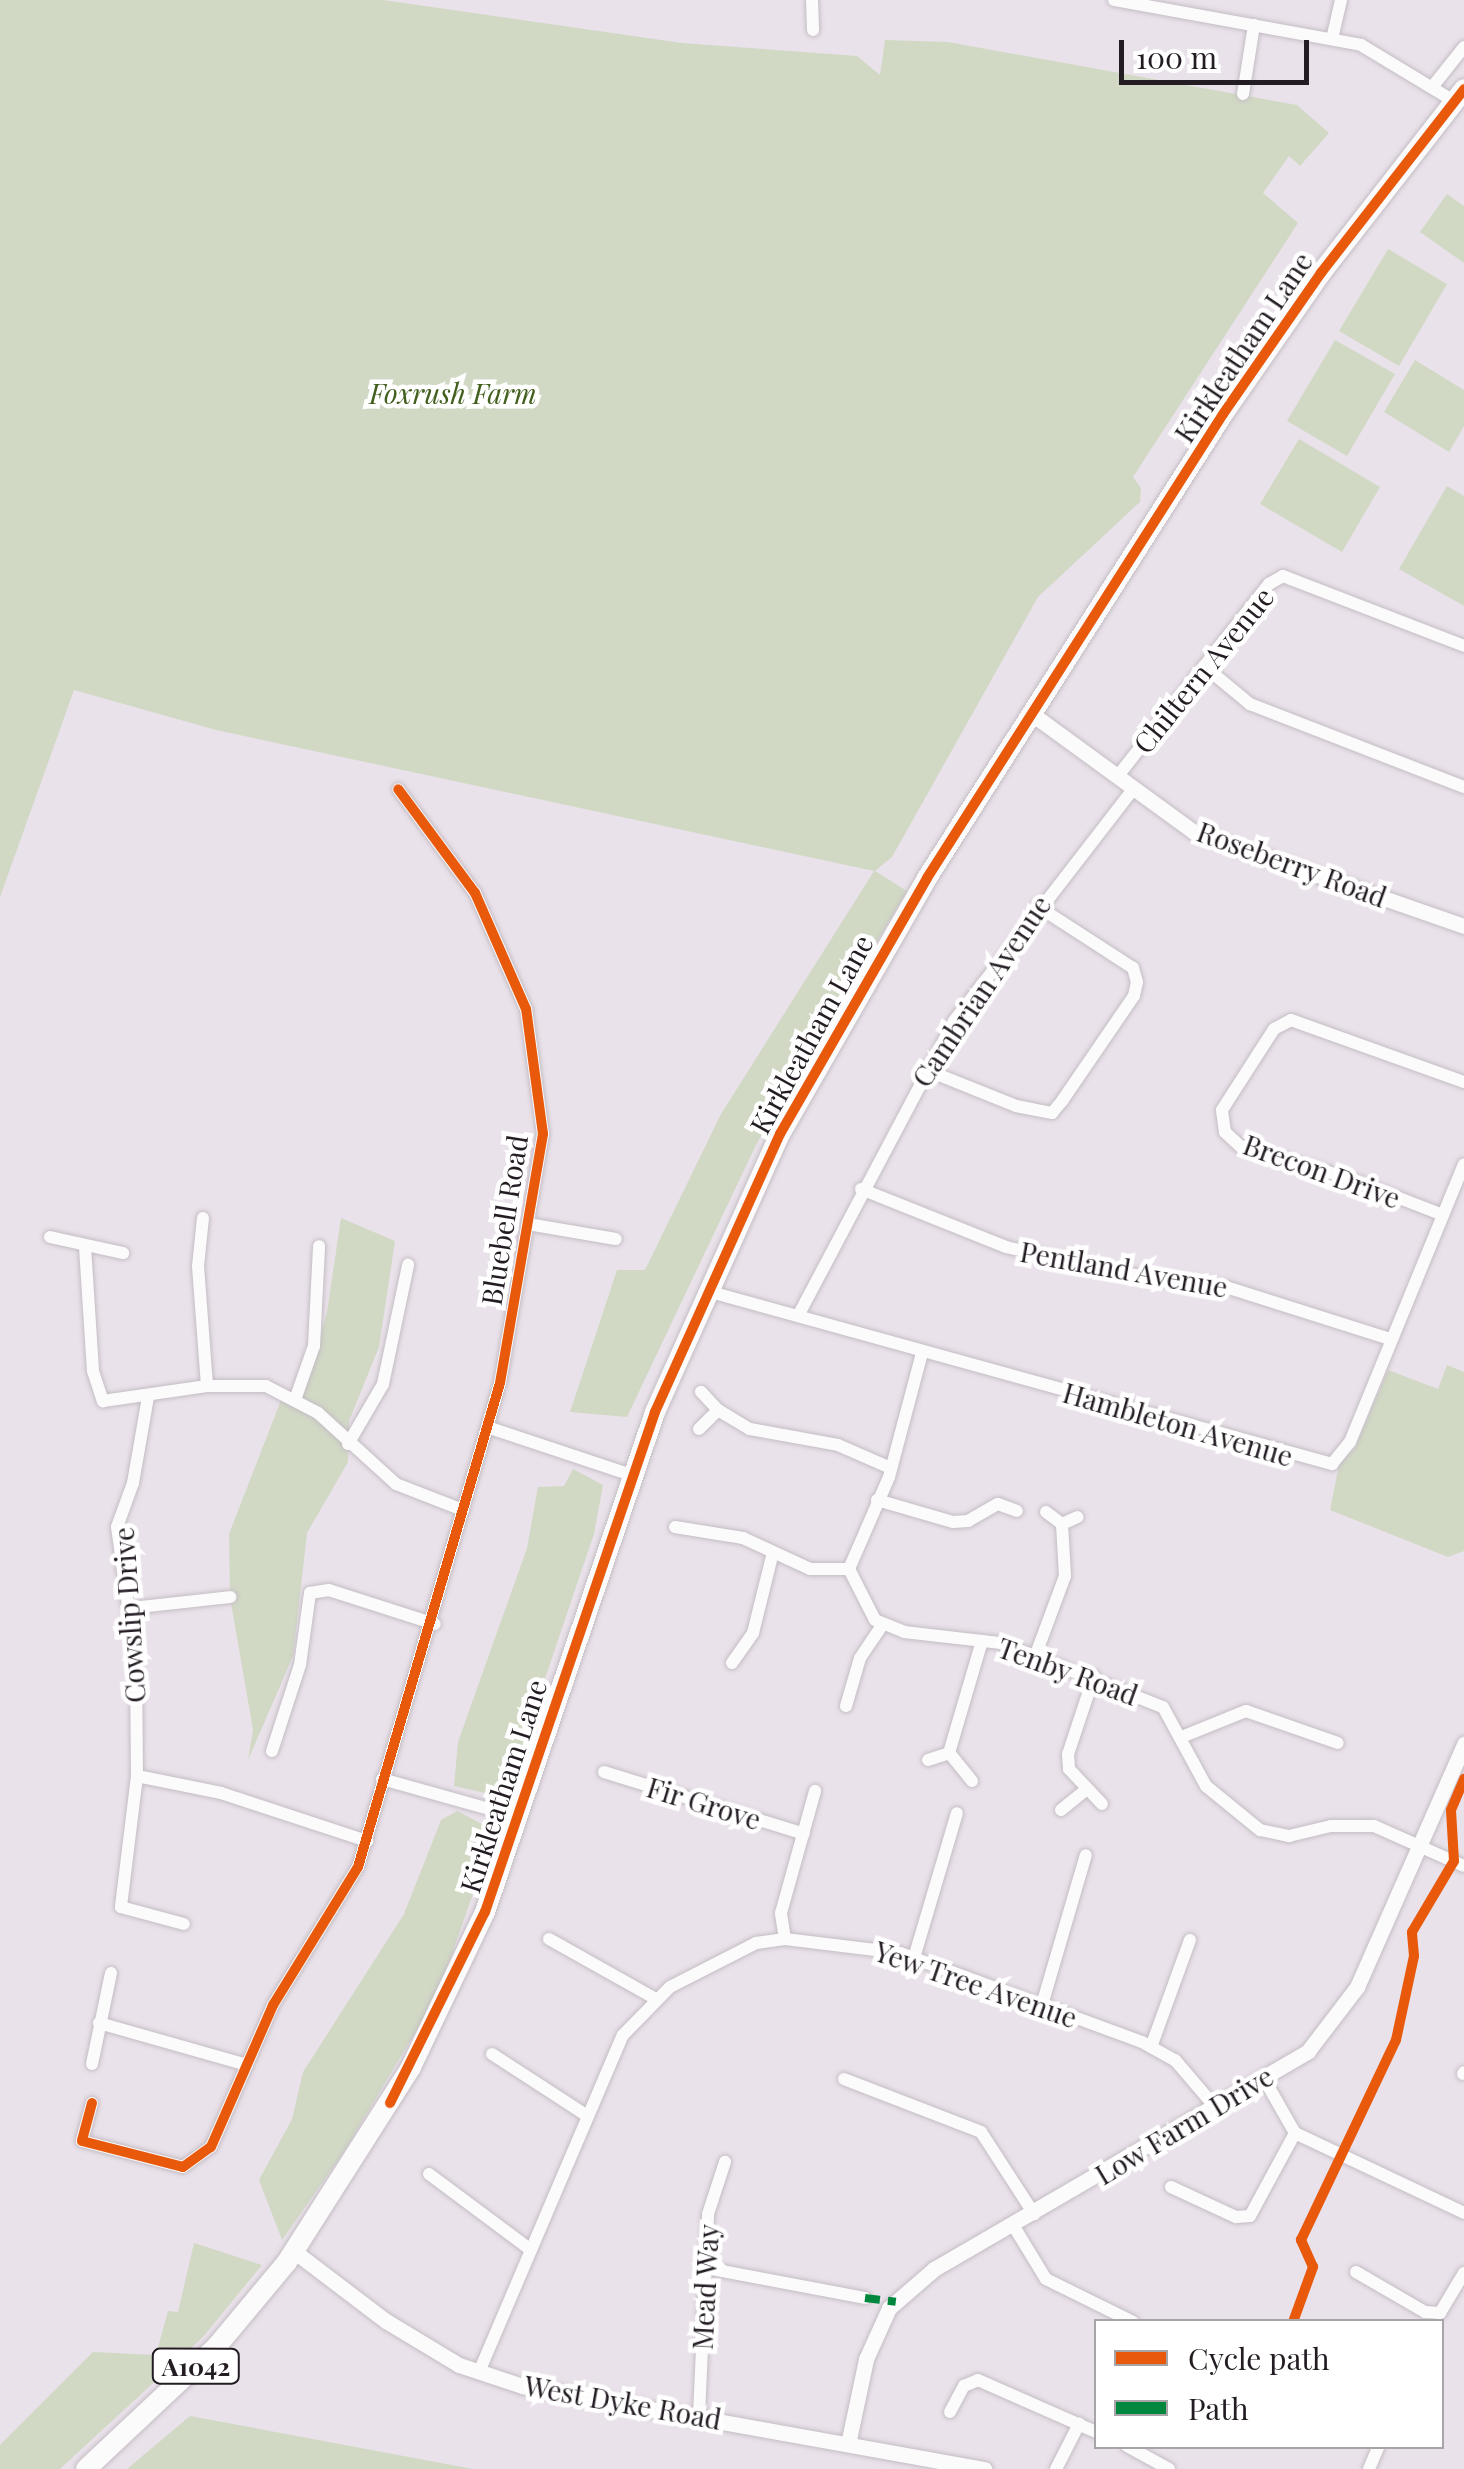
<!DOCTYPE html>
<html>
<head>
<meta charset="utf-8">
<style>
  body { margin:0 }
  #map { position:relative; width:1464px; height:2469px; overflow:hidden; background:#eae2ea; font-family:"Playfair Display",serif }
  div>[style] { position:absolute }
  [style*='--x'] { left:calc(var(--x)*1px); top:calc(var(--y)*1px); width:calc(var(--w)*1px); rotate:calc(var(--a)*1deg) }
  .green>* { inset:0; background:#d1d9c5 }
  .roads { filter:drop-shadow(0 0 2px #c4bdc4) drop-shadow(0 0 2px #c4bdc4) }
  .minor>* { height:12px; margin:-6px; padding:0 6px; transform-origin:6px; border-radius:6px; background:#fcfbfc }
  .tertiary>* { height:15px; margin:-7.5px; padding:0 7.5px; transform-origin:7.5px; border-radius:7.5px; background:#fcfbfc }
  .primary>* { height:20px; margin:-10px; padding:0 10px; transform-origin:10px; border-radius:10px; background:#fcfbfc }
  .quiet>* { height:8px; margin-top:-4px; transform-origin:0; background:repeating-linear-gradient(90deg,#00873e 0 15px,transparent 0 23px) }
  .cycleway>* { height:10px; margin:-5px; padding:0 5px; transform-origin:5px; border-radius:5px; background:#e8590c }
  span { translate:-50% -50%; white-space:nowrap; text-align:center; line-height:1.15; -webkit-text-stroke:9px #fff; paint-order:stroke }
  .shield-label span { padding:2px 8px; background:#fff; border:2px solid; border-radius:8px; -webkit-text-stroke-width:0 }
  .shield-label { font-size:25px; color:#231d23; font-weight:700 }
  .street-label { font-size:28px; color:#231d23 }
  .park-label { font-size:28px; color:#425f1d; font-style:italic }
  .legend { position:absolute; left:1094px; top:2319px; width:350px; height:130px; box-sizing:border-box; background:#fff; border:2px solid #a7a5a7; margin:0; padding:12px 18px; list-style:none; font-size:30px; color:#231d23 }
  .legend li { display:flex; align-items:center; gap:20px; height:50px }
  .legend b { width:50px; border:2px solid #a7a5a7 }
  .scale { position:absolute; left:1119px; top:40px; width:190px; height:45px; box-sizing:border-box; border:5px solid #231d23; border-top:0; padding-left:12px; font-size:30px; line-height:35px; white-space:nowrap; color:#231d23; -webkit-text-stroke:8px #fff; paint-order:stroke }
</style>
</head>
<body>
<div id="map">
  <div class="green">
    <div style="clip-path:polygon(0 0,383px 0,682px 43px,857px 56px,880px 75px,885px 40px,948px 42px,1297px 105px,1329px 133px,1300px 166px,1289px 156px,1263px 193px,1298px 223px,1133px 477px,1141px 488px,1140px 502px,1038px 597px,892px 857px,875px 871px,907px 891px,756px 1145px,627px 1417px,570px 1412px,617px 1270px,645px 1270px,721px 1114px,874px 871px,216px 730px,74px 690px,0 897px)"></div>
    <div style="clip-path:polygon(1447px 194px,1464px 206px,1464px 263px,1420px 232px)"></div>
    <div style="clip-path:polygon(1388px 249px,1447px 284px,1399px 366px,1339px 331px)"></div>
    <div style="clip-path:polygon(1335px 340px,1395px 374px,1347px 456px,1287px 421px)"></div>
    <div style="clip-path:polygon(1415px 360px,1464px 390px,1464px 426px,1449px 452px,1384px 412px)"></div>
    <div style="clip-path:polygon(1299px 439px,1380px 487px,1342px 552px,1260px 504px)"></div>
    <div style="clip-path:polygon(1447px 486px,1464px 496px,1464px 606px,1399px 569px)"></div>
    <div style="clip-path:polygon(341px 1218px,395px 1241px,379px 1347px,349px 1421px,348px 1462px,307px 1533px,293px 1656px,248px 1760px,253px 1730px,230px 1597px,229px 1534px,283px 1395px,301px 1405px,327px 1312px)"></div>
    <div style="clip-path:polygon(1447px 1365px,1464px 1372px,1464px 1551px,1448px 1557px,1330px 1510px,1339px 1465px,1355px 1448px,1388px 1370px,1438px 1389px)"></div>
    <div style="clip-path:polygon(573px 1469px,603px 1485px,594px 1534px,509px 1785px,493px 1795px,454px 1786px,458px 1742px,527px 1548px,538px 1487px,564px 1486px)"></div>
    <div style="clip-path:polygon(457px 1811px,482px 1824px,492px 1840px,437px 1996px,343px 2153px,282px 2240px,259px 2180px,292px 2119px,303px 2072px,404px 1914px,441px 1820px)"></div>
    <div style="clip-path:polygon(194px 2243px,262px 2265px,203px 2337px,60px 2469px,0 2469px,0 2445px,93px 2352px,156px 2355px,168px 2311px,178px 2312px)"></div>
    <div style="clip-path:polygon(190px 2416px,473px 2469px,127px 2469px)"></div>
  </div>
  <div class="roads">
    <div class="minor">
      <div style="--x:812;--y:0;--w:30;--a:88"></div>
      <div style="--x:1114;--y:0;--w:251;--a:10.3"></div>
      <div style="--x:1361;--y:45;--w:109;--a:31.1"></div>
      <div style="--x:1332;--y:39;--w:40;--a:-77"></div>
      <div style="--x:1433;--y:86;--w:50;--a:-51.5"></div>
      <div style="--x:1243;--y:94;--w:70;--a:-80.9"></div>
      <div style="--x:1204;--y:666;--w:60;--a:39.6"></div>
      <div style="--x:1250;--y:704;--w:230;--a:21.2"></div>
      <div style="--x:1117;--y:777;--w:246;--a:-51.8"></div>
      <div style="--x:1269;--y:584;--w:16;--a:-30"></div>
      <div style="--x:1283;--y:576;--w:194;--a:21.1"></div>
      <div style="--x:924;--y:1069;--w:99;--a:21.9"></div>
      <div style="--x:1016;--y:1106;--w:37;--a:11"></div>
      <div style="--x:1052;--y:1113;--w:16;--a:-50"></div>
      <div style="--x:1062;--y:1101;--w:127;--a:-55.6"></div>
      <div style="--x:1134;--y:996;--w:14;--a:-78"></div>
      <div style="--x:1137;--y:982;--w:15;--a:-106"></div>
      <div style="--x:1133;--y:968;--w:114;--a:-147.1"></div>
      <div style="--x:861;--y:1189;--w:156;--a:21.8"></div>
      <div style="--x:1006;--y:1247;--w:117;--a:12.8"></div>
      <div style="--x:1120;--y:1273;--w:107;--a:7.5"></div>
      <div style="--x:1226;--y:1287;--w:172;--a:17.6"></div>
      <div style="--x:1443;--y:1215;--w:105;--a:-158.8"></div>
      <div style="--x:1345;--y:1177;--w:108;--a:-163.9"></div>
      <div style="--x:1241;--y:1147;--w:22;--a:-137"></div>
      <div style="--x:1225;--y:1132;--w:22;--a:-98"></div>
      <div style="--x:1222;--y:1110;--w:96;--a:-57.3"></div>
      <div style="--x:1274;--y:1029;--w:19;--a:-28"></div>
      <div style="--x:1291;--y:1020;--w:184;--a:19.7"></div>
      <div style="--x:203;--y:1218;--w:48;--a:95.9"></div>
      <div style="--x:198;--y:1266;--w:120;--a:85.7"></div>
      <div style="--x:528;--y:1224;--w:89;--a:9.7"></div>
      <div style="--x:50;--y:1237;--w:75;--a:12.4"></div>
      <div style="--x:85;--y:1247;--w:124;--a:86.3"></div>
      <div style="--x:93;--y:1371;--w:32;--a:72"></div>
      <div style="--x:103;--y:1401;--w:105;--a:-8.2"></div>
      <div style="--x:207;--y:1386;--w:59;--a:0"></div>
      <div style="--x:266;--y:1386;--w:59;--a:27.4"></div>
      <div style="--x:318;--y:1413;--w:105;--a:42.3"></div>
      <div style="--x:396;--y:1484;--w:72;--a:21.2"></div>
      <div style="--x:707;--y:1291;--w:649;--a:15.47"></div>
      <div style="--x:1332;--y:1464;--w:28;--a:-51"></div>
      <div style="--x:1350;--y:1442;--w:300;--a:-67.7"></div>
      <div style="--x:798;--y:1316;--w:334;--a:-62.1"></div>
      <div style="--x:954;--y:1021;--w:293;--a:-52.3"></div>
      <div style="--x:922;--y:1353;--w:128;--a:104.9"></div>
      <div style="--x:889;--y:1477;--w:100;--a:113.5"></div>
      <div style="--x:849;--y:1569;--w:57;--a:63"></div>
      <div style="--x:875;--y:1620;--w:31;--a:22"></div>
      <div style="--x:904;--y:1632;--w:98;--a:6.5"></div>
      <div style="--x:1001;--y:1643;--w:174;--a:21.6"></div>
      <div style="--x:1163;--y:1707;--w:90;--a:61.4"></div>
      <div style="--x:1206;--y:1786;--w:70;--a:39.2"></div>
      <div style="--x:1260;--y:1830;--w:30;--a:12"></div>
      <div style="--x:1289;--y:1836;--w:43;--a:-13.4"></div>
      <div style="--x:1331;--y:1826;--w:43;--a:0"></div>
      <div style="--x:1374;--y:1826;--w:98;--a:24"></div>
      <div style="--x:148;--y:1397;--w:87;--a:99.9"></div>
      <div style="--x:133;--y:1483;--w:47;--a:110"></div>
      <div style="--x:117;--y:1527;--w:136;--a:82"></div>
      <div style="--x:136;--y:1662;--w:114;--a:89.5"></div>
      <div style="--x:137;--y:1776;--w:132;--a:97"></div>
      <div style="--x:121;--y:1907;--w:65;--a:15.1"></div>
      <div style="--x:296;--y:1397;--w:54;--a:-70.6"></div>
      <div style="--x:314;--y:1346;--w:100;--a:-87.1"></div>
      <div style="--x:718;--y:1410;--w:37;--a:31"></div>
      <div style="--x:750;--y:1429;--w:89;--a:10.3"></div>
      <div style="--x:838;--y:1445;--w:58;--a:23.5"></div>
      <div style="--x:487;--y:1427;--w:152;--a:18.4"></div>
      <div style="--x:699;--y:1429;--w:27;--a:-45"></div>
      <div style="--x:718;--y:1410;--w:25;--a:-133"></div>
      <div style="--x:348;--y:1444;--w:69;--a:-59.7"></div>
      <div style="--x:383;--y:1384;--w:122;--a:-78.1"></div>
      <div style="--x:877;--y:1500;--w:79;--a:16.1"></div>
      <div style="--x:953;--y:1522;--w:15;--a:-4"></div>
      <div style="--x:968;--y:1521;--w:34;--a:-30"></div>
      <div style="--x:998;--y:1504;--w:20;--a:20"></div>
      <div style="--x:1062;--y:1524;--w:17;--a:-24"></div>
      <div style="--x:675;--y:1527;--w:69;--a:9.2"></div>
      <div style="--x:743;--y:1538;--w:74;--a:24.8"></div>
      <div style="--x:810;--y:1569;--w:39;--a:0"></div>
      <div style="--x:131;--y:1608;--w:100;--a:-6.3"></div>
      <div style="--x:1036;--y:1654;--w:83;--a:-69.6"></div>
      <div style="--x:1065;--y:1576;--w:52;--a:-93.3"></div>
      <div style="--x:1062;--y:1524;--w:20;--a:-143"></div>
      <div style="--x:732;--y:1663;--w:37;--a:-55"></div>
      <div style="--x:753;--y:1633;--w:83;--a:-76.1"></div>
      <div style="--x:1094;--y:1676;--w:82;--a:108.4"></div>
      <div style="--x:1068;--y:1754;--w:15;--a:86"></div>
      <div style="--x:1069;--y:1769;--w:48;--a:46.7"></div>
      <div style="--x:846;--y:1706;--w:50;--a:-73.7"></div>
      <div style="--x:860;--y:1658;--w:40;--a:-56"></div>
      <div style="--x:1184;--y:1736;--w:67;--a:-22"></div>
      <div style="--x:1246;--y:1711;--w:97;--a:19.2"></div>
      <div style="--x:272;--y:1751;--w:90;--a:-72"></div>
      <div style="--x:300;--y:1665;--w:73;--a:-82.1"></div>
      <div style="--x:310;--y:1593;--w:19;--a:-9"></div>
      <div style="--x:329;--y:1590;--w:111;--a:17.8"></div>
      <div style="--x:928;--y:1760;--w:22;--a:-18"></div>
      <div style="--x:604;--y:1772;--w:209;--a:17.2"></div>
      <div style="--x:137;--y:1776;--w:86;--a:11.4"></div>
      <div style="--x:221;--y:1793;--w:154;--a:18.2"></div>
      <div style="--x:382;--y:1779;--w:141;--a:15.6"></div>
      <div style="--x:972;--y:1781;--w:36;--a:-129"></div>
      <div style="--x:949;--y:1753;--w:117;--a:-73.6"></div>
      <div style="--x:1061;--y:1810;--w:32;--a:-39"></div>
      <div style="--x:549;--y:1939;--w:123;--a:29.3"></div>
      <div style="--x:785;--y:1939;--w:26;--a:-99"></div>
      <div style="--x:781;--y:1913;--w:127;--a:-74.4"></div>
      <div style="--x:914;--y:1958;--w:151;--a:-73.5"></div>
      <div style="--x:1042;--y:2005;--w:156;--a:-73.7"></div>
      <div style="--x:99;--y:2023;--w:154;--a:15.8"></div>
      <div style="--x:1151;--y:2047;--w:114;--a:-70"></div>
      <div style="--x:492;--y:2054;--w:112;--a:33"></div>
      <div style="--x:92;--y:2064;--w:93;--a:-78.2"></div>
      <div style="--x:1463;--y:2074;--w:2;--a:-63"></div>
      <div style="--x:1263;--y:2077;--w:64;--a:60.3"></div>
      <div style="--x:1295;--y:2133;--w:187;--a:25.3"></div>
      <div style="--x:844;--y:2079;--w:147;--a:21.1"></div>
      <div style="--x:981;--y:2132;--w:98;--a:57.1"></div>
      <div style="--x:92;--y:2103;--w:39;--a:105"></div>
      <div style="--x:82;--y:2141;--w:104;--a:14.4"></div>
      <div style="--x:183;--y:2167;--w:34;--a:-36"></div>
      <div style="--x:211;--y:2147;--w:155;--a:-66.4"></div>
      <div style="--x:273;--y:2005;--w:162;--a:-58.4"></div>
      <div style="--x:358;--y:1867;--w:504;--a:-73.65"></div>
      <div style="--x:500;--y:1383;--w:253;--a:-80.2"></div>
      <div style="--x:543;--y:1134;--w:126;--a:-97.7"></div>
      <div style="--x:526;--y:1009;--w:127;--a:-113.7"></div>
      <div style="--x:475;--y:893;--w:129;--a:-126.5"></div>
      <div style="--x:429;--y:2174;--w:127;--a:36.7"></div>
      <div style="--x:1171;--y:2187;--w:72;--a:24.8"></div>
      <div style="--x:1236;--y:2217;--w:14;--a:-4"></div>
      <div style="--x:1250;--y:2216;--w:94;--a:-61.5"></div>
      <div style="--x:1013;--y:2225;--w:63;--a:58.6"></div>
      <div style="--x:1046;--y:2279;--w:97;--a:26.3"></div>
      <div style="--x:706;--y:2268;--w:162;--a:10.7"></div>
      <div style="--x:1356;--y:2272;--w:80;--a:30.1"></div>
      <div style="--x:1425;--y:2312;--w:15;--a:4"></div>
      <div style="--x:1440;--y:2313;--w:47;--a:-59"></div>
      <div style="--x:479;--y:2372;--w:366;--a:-66.9"></div>
      <div style="--x:623;--y:2035;--w:67;--a:-45.6"></div>
      <div style="--x:670;--y:1987;--w:97;--a:-27.1"></div>
      <div style="--x:756;--y:1943;--w:29;--a:-8"></div>
      <div style="--x:785;--y:1939;--w:116;--a:6.9"></div>
      <div style="--x:900;--y:1953;--w:258;--a:20.2"></div>
      <div style="--x:1142;--y:2042;--w:38;--a:29"></div>
      <div style="--x:1175;--y:2060;--w:63;--a:49.5"></div>
      <div style="--x:950;--y:2412;--w:30;--a:-62"></div>
      <div style="--x:964;--y:2386;--w:15;--a:-23"></div>
      <div style="--x:978;--y:2380;--w:129;--a:23.8"></div>
      <div style="--x:699;--y:2415;--w:201;--a:-87.4"></div>
      <div style="--x:708;--y:2214;--w:55;--a:-71.9"></div>
      <div style="--x:1127;--y:2446;--w:48;--a:28.7"></div>
      <div style="--x:1056;--y:2469;--w:51;--a:-62.9"></div>
      <div style="--x:1369;--y:2469;--w:25;--a:-67"></div>
    </div>
    <div class="tertiary">
      <div style="--x:1032;--y:714;--w:200;--a:36.1"></div>
      <div style="--x:1194;--y:832;--w:286;--a:19.2"></div>
      <div style="--x:295;--y:2252;--w:114;--a:37.2"></div>
      <div style="--x:386;--y:2321;--w:85;--a:31.1"></div>
      <div style="--x:459;--y:2365;--w:66;--a:18.4"></div>
      <div style="--x:522;--y:2386;--w:470;--a:10.2"></div>
      <div style="--x:848;--y:2444;--w:87;--a:-78"></div>
      <div style="--x:866;--y:2359;--w:56;--a:-65.7"></div>
      <div style="--x:889;--y:2308;--w:60;--a:-40.9"></div>
      <div style="--x:934;--y:2269;--w:433;--a:-30.2"></div>
      <div style="--x:1308;--y:2051;--w:81;--a:-52.6"></div>
      <div style="--x:1357;--y:1987;--w:266;--a:-66.2"></div>
    </div>
    <div class="primary">
      <div style="--x:86;--y:2469;--w:180;--a:-43.2"></div>
      <div style="--x:217;--y:2346;--w:109;--a:-50.2"></div>
      <div style="--x:287;--y:2262;--w:231;--a:-57.5"></div>
      <div style="--x:411;--y:2067;--w:172;--a:-64.5"></div>
      <div style="--x:485;--y:1912;--w:528;--a:-71.22"></div>
      <div style="--x:655;--y:1412;--w:305;--a:-65.8"></div>
      <div style="--x:780;--y:1134;--w:295;--a:-60.1"></div>
      <div style="--x:927;--y:878;--w:550;--a:-57.46"></div>
      <div style="--x:1223;--y:414;--w:172;--a:-55.2"></div>
      <div style="--x:1321;--y:273;--w:233;--a:-52.1"></div>
    </div>
  </div>
  <div class="quiet">
    <div style="--x:865;--y:2298;--w:31;--a:7"></div>
  </div>
  <div class="cycleway">
    <div style="--x:92;--y:2103;--w:39;--a:105"></div>
    <div style="--x:82;--y:2141;--w:104;--a:14.4"></div>
    <div style="--x:183;--y:2167;--w:34;--a:-36"></div>
    <div style="--x:211;--y:2147;--w:155;--a:-66.4"></div>
    <div style="--x:273;--y:2005;--w:162;--a:-58.4"></div>
    <div style="--x:358;--y:1867;--w:504;--a:-73.65"></div>
    <div style="--x:500;--y:1383;--w:253;--a:-80.2"></div>
    <div style="--x:543;--y:1134;--w:126;--a:-97.7"></div>
    <div style="--x:526;--y:1009;--w:127;--a:-113.7"></div>
    <div style="--x:475;--y:893;--w:129;--a:-126.5"></div>
    <div style="--x:390;--y:2103;--w:213;--a:-63.6"></div>
    <div style="--x:485;--y:1912;--w:528;--a:-71.22"></div>
    <div style="--x:655;--y:1412;--w:305;--a:-65.8"></div>
    <div style="--x:780;--y:1134;--w:295;--a:-60.1"></div>
    <div style="--x:927;--y:878;--w:550;--a:-57.46"></div>
    <div style="--x:1223;--y:414;--w:172;--a:-55.2"></div>
    <div style="--x:1321;--y:273;--w:233;--a:-52.1"></div>
    <div style="--x:1293;--y:2322;--w:59;--a:-70"></div>
    <div style="--x:1313;--y:2267;--w:30;--a:-114"></div>
    <div style="--x:1301;--y:2240;--w:221;--a:-64.6"></div>
    <div style="--x:1396;--y:2040;--w:86;--a:-77.9"></div>
    <div style="--x:1414;--y:1956;--w:24;--a:-95"></div>
    <div style="--x:1412;--y:1932;--w:82;--a:-59.4"></div>
    <div style="--x:1454;--y:1861;--w:51;--a:-93.4"></div>
    <div style="--x:1451;--y:1810;--w:34;--a:-67"></div>
  </div>
  <div class="shield-label">
    <span style="left:196px;top:2366px">A1042</span>
  </div>
  <div class="street-label">
    <span style="left:1243px;top:347px;rotate:-56deg">Kirkleatham Lane</span>
    <span style="left:1203px;top:670px;rotate:-51deg">Chiltern Avenue</span>
    <span style="left:1292px;top:864px;rotate:20deg">Roseberry Road</span>
    <span style="left:981px;top:991px;rotate:-56deg">Cambrian Avenue</span>
    <span style="left:811px;top:1034px;rotate:-61deg">Kirkleatham Lane</span>
    <span style="left:1322px;top:1171px;rotate:20deg">Brecon Drive</span>
    <span style="left:504px;top:1220px;rotate:-81deg">Bluebell Road</span>
    <span style="left:1124px;top:1269px;rotate:10deg">Pentland Avenue</span>
    <span style="left:1178px;top:1424px;rotate:16deg">Hambleton Avenue</span>
    <span style="left:129px;top:1615px;rotate:-94deg">Cowslip Drive</span>
    <span style="left:1068px;top:1671px;rotate:20deg">Tenby Road</span>
    <span style="left:503px;top:1786px;rotate:-72deg">Kirkleatham Lane</span>
    <span style="left:704px;top:1803px;rotate:17deg">Fir Grove</span>
    <span style="left:976px;top:1984px;rotate:19deg">Yew Tree Avenue</span>
    <span style="left:1184px;top:2125px;rotate:-31deg">Low Farm Drive</span>
    <span style="left:705px;top:2287px;rotate:-87deg">Mead Way</span>
    <span style="left:623px;top:2402px;rotate:10deg">West Dyke Road</span>
  </div>
  <div class="park-label">
    <span style="left:453px;top:393px">Foxrush Farm</span>
  </div>
  <ul class="legend">
  <li><b style="height:12px;background:#e8590c"></b>Cycle path</li>
  <li><b style="height:12px;background:#00873e"></b>Path</li>
  </ul>
  <div class="scale">100 m</div>
</div>
</body>
</html>
